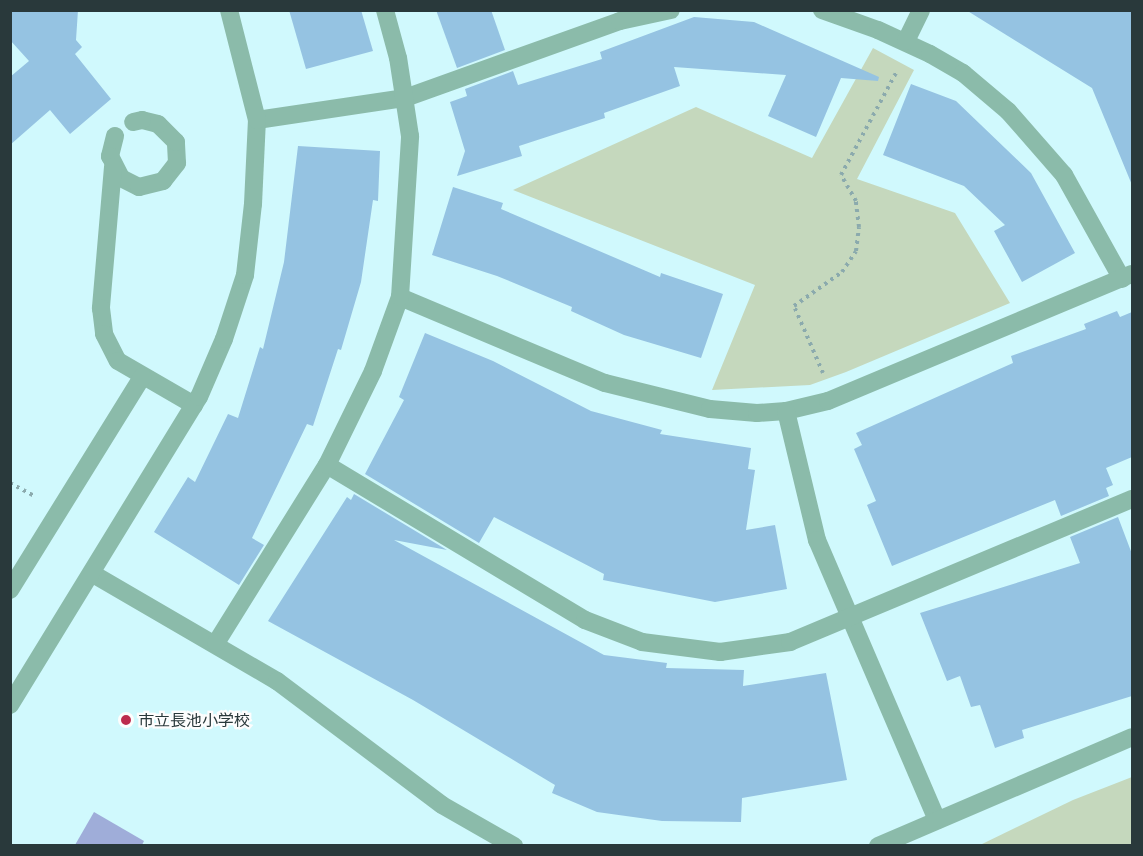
<!DOCTYPE html>
<html>
<head>
<meta charset="utf-8">
<style>
  body { margin:0 }
  #map { position:relative; width:1143px; height:856px; overflow:hidden; background:#d0f9fd; font-family:"Archivo Narrow","Noto Sans JP",sans-serif }
  div>[style] { position:absolute }
  [style*='--x'] { left:calc(var(--x)*1px); top:calc(var(--y)*1px); width:calc(var(--w)*1px); rotate:calc(var(--a)*1deg) }
  .green>* { inset:0; background:#c5d8bd }
  .water>* { inset:0; background:#9fadd9 }
  .building>* { inset:0; background:#95c3e2 }
  .path>* { height:4px; margin-top:-2px; transform-origin:0; background:repeating-linear-gradient(90deg,#8baaad 0 3px,transparent 0 7.5px) }
  .minor>* { height:18px; margin:-9px; padding:0 9px; transform-origin:9px; border-radius:9px; background:#8bbbaa }
  .dots>* { width:16px; height:16px; translate:-50% -50%; box-sizing:border-box; border:3px solid #fdfdfd; border-radius:50% }
  span { translate:-50% -50%; white-space:nowrap; text-align:center; line-height:1.15; -webkit-text-stroke:4.5px #fdfdfd; paint-order:stroke }
  .poi-label { font-size:16px; color:#29393b }
  .left { translate:0 -50%; text-align:left }
  .frame { position:absolute; inset:0; border:12px solid #29393b; pointer-events:none }
</style>
</head>
<body>
<div id="map">
  <div class="green">
    <div style="clip-path:polygon(873px 48px,914px 70px,857px 179px,955px 213px,1010px 303px,846px 372px,810px 385px,712px 390px,755px 285px,513px 190px,696px 107px,812px 158px)"></div>
    <div style="clip-path:polygon(1132px 777px,1132px 845px,980px 845px,1073px 800px)"></div>
  </div>
  <div class="water">
    <div style="clip-path:polygon(94px 812px,144px 841px,142px 845px,75px 845px)"></div>
  </div>
  <div class="building">
    <div style="clip-path:polygon(10px 10px,78px 10px,76px 40px,82px 47px,75px 54px,111px 99px,70px 134px,50px 110px,10px 145px,10px 77px,29px 61px,10px 40px)"></div>
    <div style="clip-path:polygon(289px 10px,361px 10px,373px 51px,306px 69px)"></div>
    <div style="clip-path:polygon(436px 10px,491px 10px,505px 50px,457px 68px)"></div>
    <div style="clip-path:polygon(966px 10px,1132px 10px,1132px 185px,1092px 88px)"></div>
    <div style="clip-path:polygon(694px 17px,754px 22px,879px 77px,878px 81px,841px 78px,816px 137px,768px 116px,786px 75px,674px 67px,680px 86px,604px 113px,605px 118px,519px 146px,522px 156px,457px 176px,465px 151px,450px 102px,467px 96px,465px 89px,513px 71px,518px 85px,602px 59px,600px 52px)"></div>
    <div style="clip-path:polygon(911px 84px,956px 101px,1031px 173px,1075px 253px,1022px 282px,994px 231px,1005px 225px,964px 186px,883px 155px)"></div>
    <div style="clip-path:polygon(298px 146px,380px 151px,378px 201px,373px 200px,361px 282px,341px 350px,338px 349px,313px 426px,307px 424px,252px 538px,264px 545px,239px 585px,154px 532px,188px 477px,195px 482px,228px 414px,238px 418px,260px 347px,263px 349px,284px 262px)"></div>
    <div style="clip-path:polygon(453px 187px,503px 203px,501px 209px,660px 277px,661px 273px,723px 294px,701px 358px,624px 335px,571px 311px,572px 307px,497px 276px,432px 255px)"></div>
    <div style="clip-path:polygon(1117px 311px,1120px 317px,1132px 312px,1132px 457px,1106px 468px,1113px 485px,1106px 488px,1109px 496px,1061px 516px,1055px 500px,892px 566px,867px 505px,876px 501px,854px 449px,862px 445px,856px 433px,1013px 363px,1011px 356px,1086px 329px,1084px 324px)"></div>
    <div style="clip-path:polygon(425px 333px,493px 361px,591px 411px,662px 430px,660px 434px,751px 448px,748px 469px,755px 470px,746px 530px,775px 525px,787px 589px,715px 602px,603px 580px,604px 574px,494px 517px,479px 543px,365px 474px,404px 400px,399px 397px)"></div>
    <div style="clip-path:polygon(354px 494px,447px 550px,394px 540px,604px 655px,667px 663px,666px 668px,744px 670px,743px 686px,826px 673px,847px 780px,742px 798px,741px 822px,662px 821px,597px 812px,552px 793px,555px 785px,413px 700px,268px 621px,347px 497px,351px 500px)"></div>
    <div style="clip-path:polygon(1118px 517px,1132px 554px,1132px 696px,1022px 730px,1024px 738px,995px 748px,980px 705px,971px 707px,960px 676px,947px 681px,920px 613px,1080px 563px,1070px 537px)"></div>
  </div>
  <div class="path">
    <div style="--x:823;--y:373;--w:73;--a:-113.4"></div>
    <div style="--x:794;--y:306;--w:59;--a:-35.3"></div>
    <div style="--x:842;--y:272;--w:25;--a:-56"></div>
    <div style="--x:856;--y:251;--w:24;--a:-83"></div>
    <div style="--x:859;--y:227;--w:26;--a:-97"></div>
    <div style="--x:856;--y:201;--w:30;--a:-120"></div>
    <div style="--x:841;--y:175;--w:118;--a:-61.7"></div>
    <div style="--x:10;--y:483;--w:26;--a:28"></div>
  </div>
  <div class="minor">
    <div style="--x:822;--y:10;--w:59;--a:19.7"></div>
    <div style="--x:878;--y:30;--w:57;--a:24.8"></div>
    <div style="--x:930;--y:54;--w:38;--a:30"></div>
    <div style="--x:963;--y:73;--w:59;--a:40.2"></div>
    <div style="--x:1008;--y:111;--w:85;--a:48.8"></div>
    <div style="--x:1064;--y:175;--w:119;--a:60.9"></div>
    <div style="--x:906;--y:41;--w:34;--a:-64"></div>
    <div style="--x:257;--y:120;--w:150;--a:-8.5"></div>
    <div style="--x:405;--y:98;--w:228;--a:-19.7"></div>
    <div style="--x:620;--y:21;--w:52;--a:-12.2"></div>
    <div style="--x:115;--y:136;--w:21;--a:104"></div>
    <div style="--x:110;--y:156;--w:25;--a:63"></div>
    <div style="--x:121;--y:178;--w:20;--a:27"></div>
    <div style="--x:139;--y:187;--w:25;--a:-14"></div>
    <div style="--x:163;--y:181;--w:23;--a:-52"></div>
    <div style="--x:177;--y:163;--w:21;--a:-93"></div>
    <div style="--x:176;--y:142;--w:25;--a:-135"></div>
    <div style="--x:158;--y:124;--w:16;--a:-166"></div>
    <div style="--x:142;--y:120;--w:9;--a:167"></div>
    <div style="--x:113;--y:167;--w:142;--a:94.9"></div>
    <div style="--x:101;--y:308;--w:26;--a:83"></div>
    <div style="--x:104;--y:334;--w:30;--a:63"></div>
    <div style="--x:118;--y:361;--w:88;--a:30.1"></div>
    <div style="--x:400;--y:297;--w:222;--a:22.8"></div>
    <div style="--x:605;--y:383;--w:108;--a:13.9"></div>
    <div style="--x:710;--y:409;--w:47;--a:4.9"></div>
    <div style="--x:757;--y:413;--w:29;--a:-4"></div>
    <div style="--x:786;--y:411;--w:43;--a:-13.4"></div>
    <div style="--x:828;--y:401;--w:329;--a:-22.7"></div>
    <div style="--x:786;--y:411;--w:133;--a:76.5"></div>
    <div style="--x:817;--y:540;--w:305;--a:66.8"></div>
    <div style="--x:327;--y:465;--w:301;--a:31"></div>
    <div style="--x:585;--y:620;--w:61;--a:21.1"></div>
    <div style="--x:642;--y:642;--w:79;--a:7.3"></div>
    <div style="--x:720;--y:652;--w:71;--a:-8.1"></div>
    <div style="--x:790;--y:642;--w:371;--a:-22.7"></div>
    <div style="--x:93;--y:574;--w:213;--a:30.2"></div>
    <div style="--x:277;--y:681;--w:206;--a:36.9"></div>
    <div style="--x:442;--y:805;--w:83;--a:29.7"></div>
    <div style="--x:10;--y:590;--w:251;--a:-58.2"></div>
    <div style="--x:216;--y:643;--w:210;--a:-58.1"></div>
    <div style="--x:327;--y:465;--w:105;--a:-63.9"></div>
    <div style="--x:373;--y:371;--w:79;--a:-70"></div>
    <div style="--x:400;--y:297;--w:161;--a:-86.4"></div>
    <div style="--x:410;--y:136;--w:79;--a:-98.7"></div>
    <div style="--x:398;--y:58;--w:50;--a:-105.2"></div>
    <div style="--x:10;--y:705;--w:361;--a:-58.5"></div>
    <div style="--x:199;--y:397;--w:63;--a:-66.7"></div>
    <div style="--x:224;--y:339;--w:67;--a:-71.8"></div>
    <div style="--x:245;--y:275;--w:71;--a:-83.6"></div>
    <div style="--x:253;--y:204;--w:84;--a:-87.3"></div>
    <div style="--x:257;--y:120;--w:114;--a:-104.3"></div>
    <div style="--x:878;--y:846;--w:276;--a:-23.2"></div>
  </div>
  <div class="dots">
    <div style="left:126px;top:720px;background:#bc2c4e"></div>
  </div>
  <div class="poi-label">
    <span class="left" style="left:138px;top:720px">市立長池小学校</span>
  </div>
  <div class="frame"></div>
</div>
</body>
</html>
